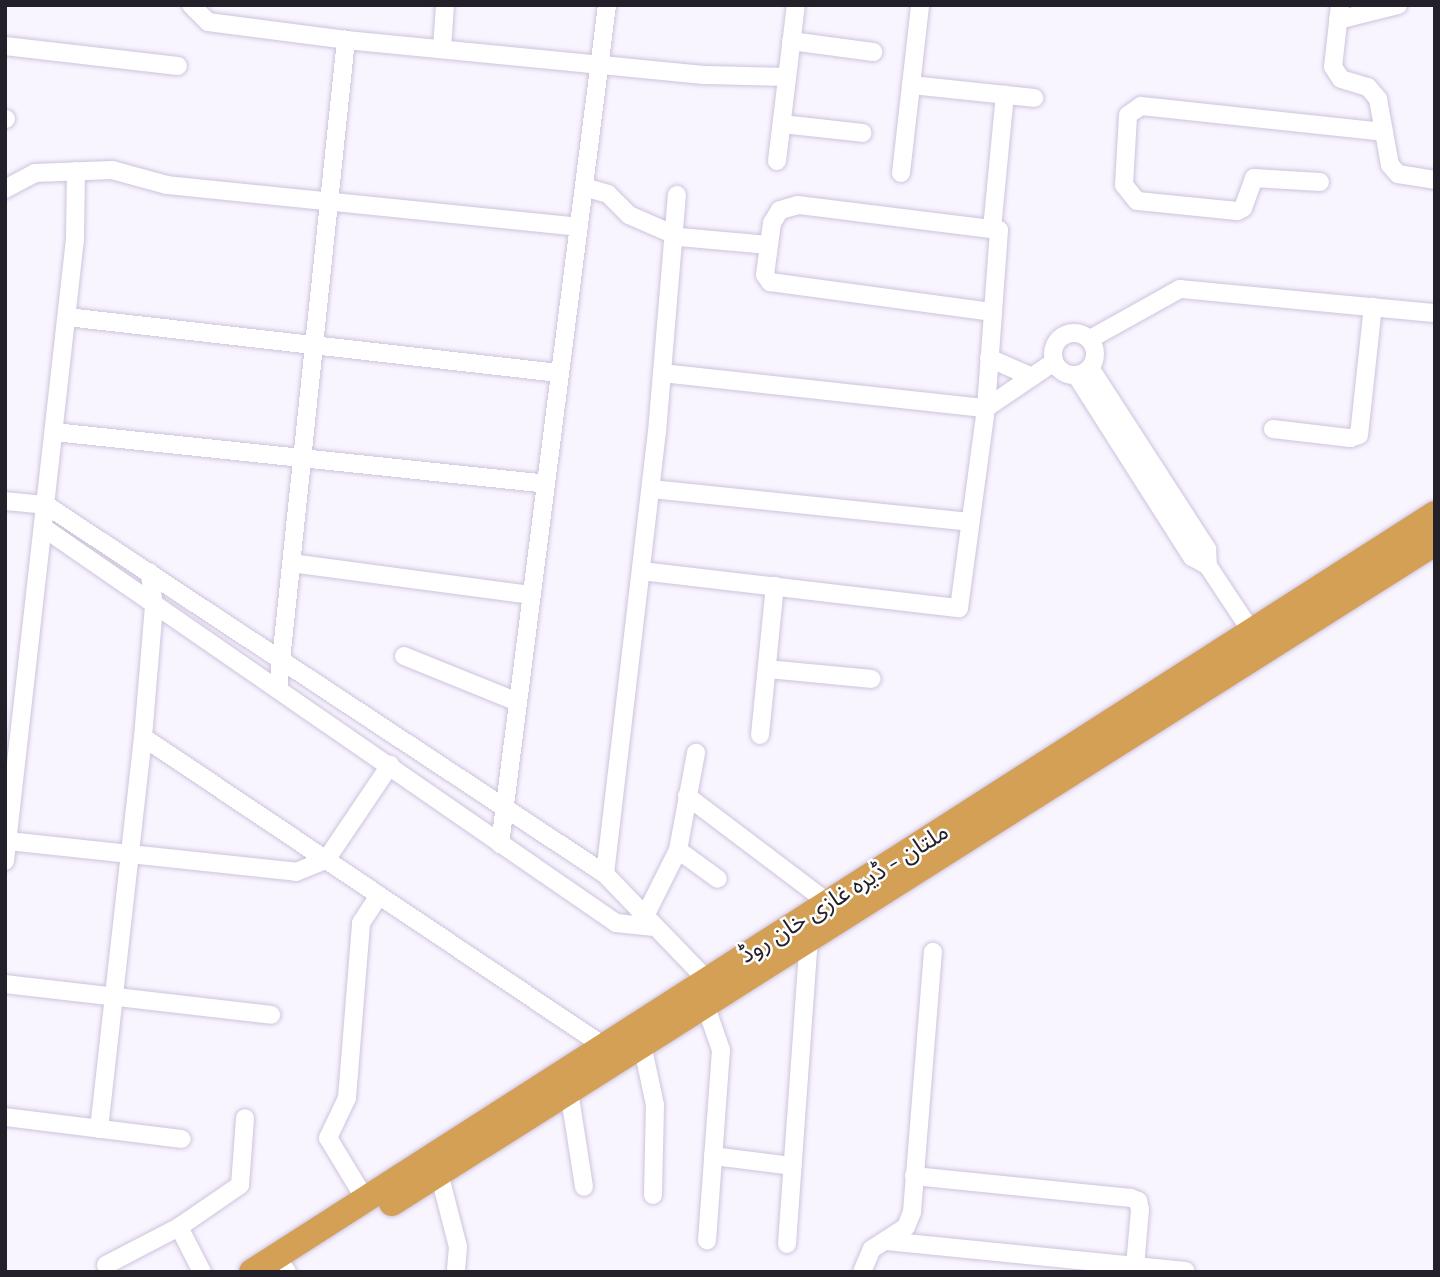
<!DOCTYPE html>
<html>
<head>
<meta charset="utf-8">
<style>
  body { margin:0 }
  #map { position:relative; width:1440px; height:1277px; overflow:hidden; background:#f9f5ff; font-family:"Exo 2","Noto Sans Arabic",sans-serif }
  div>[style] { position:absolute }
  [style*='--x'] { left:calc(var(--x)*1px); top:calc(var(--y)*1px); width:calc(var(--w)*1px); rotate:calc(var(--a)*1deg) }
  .roads { filter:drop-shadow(0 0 2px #cec3dc) drop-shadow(0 0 2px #cec3dc) }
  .minor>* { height:18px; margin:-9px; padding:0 9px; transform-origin:9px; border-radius:9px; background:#fff }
  .minor>.ring { margin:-9px; padding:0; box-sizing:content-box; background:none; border:18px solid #fff; border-radius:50% }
  .highway>* { height:26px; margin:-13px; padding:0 13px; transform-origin:13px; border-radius:13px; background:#d4a055 }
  span { translate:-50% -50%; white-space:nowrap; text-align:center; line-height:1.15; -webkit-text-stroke:5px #fff; paint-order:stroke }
  .street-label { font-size:24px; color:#242029 }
  .frame { position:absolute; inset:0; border:7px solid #242029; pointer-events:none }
</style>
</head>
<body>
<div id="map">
  <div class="roads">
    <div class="minor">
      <div style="--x:191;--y:5;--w:24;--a:45"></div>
      <div style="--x:208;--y:22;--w:139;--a:7.4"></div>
      <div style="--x:346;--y:40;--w:362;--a:5.6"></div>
      <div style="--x:706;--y:75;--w:81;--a:1.4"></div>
      <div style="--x:1340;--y:5;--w:62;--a:96.4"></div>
      <div style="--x:1333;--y:67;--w:14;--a:56"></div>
      <div style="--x:1341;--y:79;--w:28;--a:17"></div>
      <div style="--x:1368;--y:87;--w:16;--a:50"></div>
      <div style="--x:1378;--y:99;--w:67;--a:79.7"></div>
      <div style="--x:1390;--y:165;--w:12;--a:48"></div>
      <div style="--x:1398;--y:174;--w:37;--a:9"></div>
      <div style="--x:1338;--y:20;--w:62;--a:-14"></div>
      <div style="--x:791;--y:41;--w:83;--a:7.6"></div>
      <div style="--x:5;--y:46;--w:174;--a:6.6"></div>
      <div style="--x:442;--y:49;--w:44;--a:-86.1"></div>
      <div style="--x:911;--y:85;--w:124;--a:6"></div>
      <div style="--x:5;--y:119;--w:1;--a:0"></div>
      <div style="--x:782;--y:124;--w:81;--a:6.3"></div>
      <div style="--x:777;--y:161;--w:157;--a:-83.1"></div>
      <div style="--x:901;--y:173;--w:169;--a:-83.5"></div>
      <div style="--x:1320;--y:182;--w:66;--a:-176.5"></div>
      <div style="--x:1254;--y:178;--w:32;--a:110"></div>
      <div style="--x:1243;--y:208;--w:7;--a:153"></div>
      <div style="--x:1237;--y:211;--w:100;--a:-174.3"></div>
      <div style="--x:1137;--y:201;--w:21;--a:-129"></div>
      <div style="--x:1124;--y:185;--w:70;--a:-86.7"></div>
      <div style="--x:1128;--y:115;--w:16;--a:-35"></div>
      <div style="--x:1141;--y:106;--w:244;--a:6.1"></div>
      <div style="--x:584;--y:187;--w:25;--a:16"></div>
      <div style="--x:608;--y:194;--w:30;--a:45"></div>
      <div style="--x:629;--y:215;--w:55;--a:23.7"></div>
      <div style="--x:679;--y:237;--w:90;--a:5.1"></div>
      <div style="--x:5;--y:189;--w:34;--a:-28"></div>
      <div style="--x:35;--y:173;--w:77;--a:-2.2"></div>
      <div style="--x:112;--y:170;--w:57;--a:15.3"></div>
      <div style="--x:167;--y:185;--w:414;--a:5.8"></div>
      <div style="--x:992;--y:229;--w:135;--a:-84.5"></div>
      <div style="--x:67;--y:317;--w:496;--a:6.5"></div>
      <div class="ring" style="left:1053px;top:333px;width:24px;height:24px"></div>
      <div style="--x:1090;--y:339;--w:103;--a:-29.1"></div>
      <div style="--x:1180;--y:289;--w:256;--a:5.4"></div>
      <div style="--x:989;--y:358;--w:47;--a:23.8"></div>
      <div style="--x:1090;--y:368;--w:216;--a:57.1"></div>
      <div style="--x:1207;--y:549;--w:17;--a:87"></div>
      <div style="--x:662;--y:373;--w:326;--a:6.2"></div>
      <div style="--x:986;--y:408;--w:82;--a:-34.1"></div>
      <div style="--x:1076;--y:375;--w:216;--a:57.5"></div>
      <div style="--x:1192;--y:557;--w:18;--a:29"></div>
      <div style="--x:1208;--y:566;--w:78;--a:56.5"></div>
      <div style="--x:1273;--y:429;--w:78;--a:6.7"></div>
      <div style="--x:1350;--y:438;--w:9;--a:-18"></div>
      <div style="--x:1359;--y:435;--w:129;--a:-83.8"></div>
      <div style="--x:54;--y:432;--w:495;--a:6"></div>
      <div style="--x:651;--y:489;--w:321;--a:5.9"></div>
      <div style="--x:5;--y:501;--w:41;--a:5.6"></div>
      <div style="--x:46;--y:505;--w:670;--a:33.43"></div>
      <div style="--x:605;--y:874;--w:146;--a:46.1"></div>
      <div style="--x:44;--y:528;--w:695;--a:34.63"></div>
      <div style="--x:616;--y:923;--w:36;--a:6"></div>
      <div style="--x:291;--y:563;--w:243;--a:7.6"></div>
      <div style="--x:642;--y:571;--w:319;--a:6.7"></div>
      <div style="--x:959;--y:608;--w:202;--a:-82.3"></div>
      <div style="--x:986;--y:408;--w:96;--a:-85.8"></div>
      <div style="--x:993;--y:312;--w:82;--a:-85.8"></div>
      <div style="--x:999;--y:230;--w:203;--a:-172.9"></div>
      <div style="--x:798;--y:205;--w:19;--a:164"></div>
      <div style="--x:780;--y:210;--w:15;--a:122"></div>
      <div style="--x:772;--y:223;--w:52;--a:97.7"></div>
      <div style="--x:765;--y:275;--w:9;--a:54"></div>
      <div style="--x:770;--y:282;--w:225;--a:7.7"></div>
      <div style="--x:404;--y:656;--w:123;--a:22"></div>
      <div style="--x:767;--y:669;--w:105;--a:5.4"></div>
      <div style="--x:278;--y:689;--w:653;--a:-84.02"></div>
      <div style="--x:760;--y:735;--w:150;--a:-84.3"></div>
      <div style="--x:143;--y:737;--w:553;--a:33.86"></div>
      <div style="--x:687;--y:796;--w:176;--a:37.1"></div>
      <div style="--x:8;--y:841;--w:290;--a:6.1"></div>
      <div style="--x:296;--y:872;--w:32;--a:-22"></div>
      <div style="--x:326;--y:860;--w:115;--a:-56"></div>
      <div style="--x:500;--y:844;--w:846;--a:-82.73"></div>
      <div style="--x:678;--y:850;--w:49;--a:35.9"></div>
      <div style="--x:5;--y:861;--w:626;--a:-83.58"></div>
      <div style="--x:75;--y:239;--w:68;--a:-89.2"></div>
      <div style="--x:605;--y:874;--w:445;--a:-83.3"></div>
      <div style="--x:657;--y:432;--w:238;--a:-85.2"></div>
      <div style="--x:644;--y:918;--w:76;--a:-63.4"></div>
      <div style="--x:678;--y:850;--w:99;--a:-79.5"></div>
      <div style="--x:5;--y:984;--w:268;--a:6.6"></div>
      <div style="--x:705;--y:1004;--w:49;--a:70.8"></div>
      <div style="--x:721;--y:1050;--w:191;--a:94.2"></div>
      <div style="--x:642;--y:1044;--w:62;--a:78"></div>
      <div style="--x:655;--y:1105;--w:90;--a:91.3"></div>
      <div style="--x:569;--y:1091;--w:97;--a:81.1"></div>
      <div style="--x:5;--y:1117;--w:178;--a:7.1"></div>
      <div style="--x:99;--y:1129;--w:394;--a:-83.6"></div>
      <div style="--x:143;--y:737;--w:130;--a:-85.2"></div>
      <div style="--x:154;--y:607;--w:35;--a:-97"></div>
      <div style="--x:713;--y:1156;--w:80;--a:7.2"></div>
      <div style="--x:439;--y:1173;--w:76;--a:75.6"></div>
      <div style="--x:458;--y:1247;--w:25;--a:95"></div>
      <div style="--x:914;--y:1176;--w:218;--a:5.8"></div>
      <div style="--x:1131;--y:1198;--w:8;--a:23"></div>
      <div style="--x:1138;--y:1201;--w:9;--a:77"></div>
      <div style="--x:1140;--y:1210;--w:56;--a:95.1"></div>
      <div style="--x:365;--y:1199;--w:71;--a:-121.2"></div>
      <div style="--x:328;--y:1138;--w:44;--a:-64.6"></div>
      <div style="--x:347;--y:1098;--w:176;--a:-85.4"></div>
      <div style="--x:361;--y:923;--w:33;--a:-57"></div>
      <div style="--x:179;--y:1227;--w:51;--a:62.9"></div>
      <div style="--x:886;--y:1241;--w:301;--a:5.7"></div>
      <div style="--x:787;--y:1244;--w:306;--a:-85.9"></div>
      <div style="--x:106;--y:1265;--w:82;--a:-27.5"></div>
      <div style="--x:179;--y:1227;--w:74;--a:-34.5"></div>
      <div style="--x:240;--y:1185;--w:67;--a:-85.7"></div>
      <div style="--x:286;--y:1270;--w:2;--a:63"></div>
      <div style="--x:862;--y:1272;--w:25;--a:-67"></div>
      <div style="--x:872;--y:1249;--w:40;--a:-32.9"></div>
      <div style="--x:906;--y:1227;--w:16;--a:-68"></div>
      <div style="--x:912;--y:1212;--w:261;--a:-85.4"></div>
    </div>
    <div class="highway">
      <div style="--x:392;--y:1203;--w:1234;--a:-32.33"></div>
      <div style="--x:252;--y:1272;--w:1405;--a:-32.65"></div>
    </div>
  </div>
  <div class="street-label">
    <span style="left:843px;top:892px;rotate:-32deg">ملتان - ڈیرہ غازی خان روڈ</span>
  </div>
  <div class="frame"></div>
</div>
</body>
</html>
